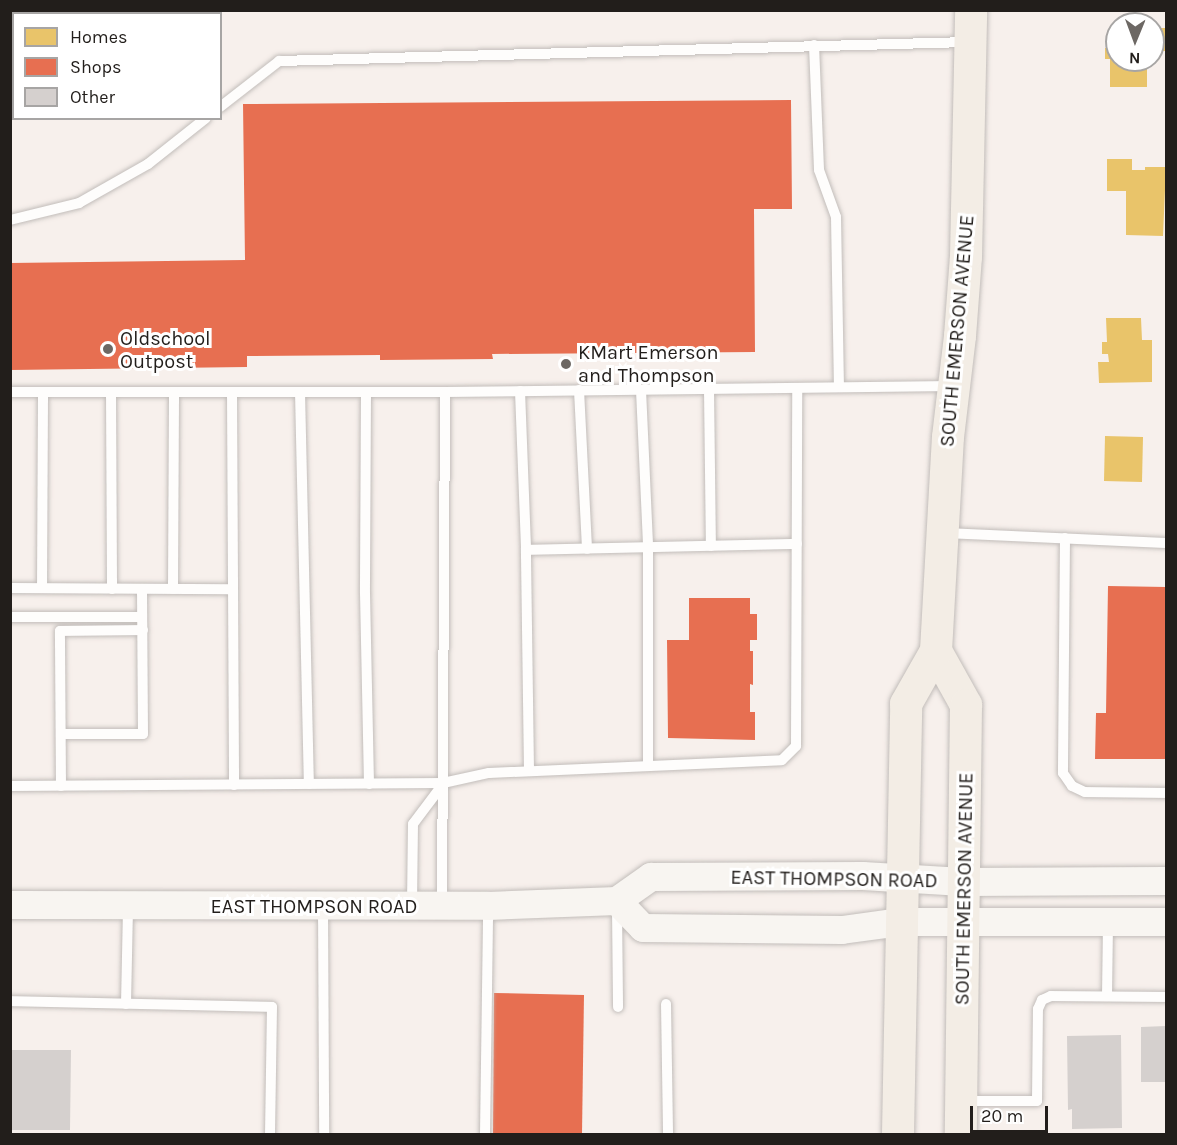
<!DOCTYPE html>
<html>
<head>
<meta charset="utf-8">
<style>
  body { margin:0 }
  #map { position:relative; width:1177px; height:1145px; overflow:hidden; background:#f7f0ec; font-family:Karla,sans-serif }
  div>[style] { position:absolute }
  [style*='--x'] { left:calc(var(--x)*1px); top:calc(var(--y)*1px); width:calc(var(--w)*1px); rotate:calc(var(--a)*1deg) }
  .homes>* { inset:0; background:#e9c46a }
  .shops>* { inset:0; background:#e76f51 }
  .building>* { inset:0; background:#d5d0ce }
  .roads { filter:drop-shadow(0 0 2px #c2bdba) drop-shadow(0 0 2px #c2bdba) }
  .service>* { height:10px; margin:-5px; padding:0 5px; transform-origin:5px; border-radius:5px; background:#fefdfc }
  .secondary>* { height:28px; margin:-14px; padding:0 14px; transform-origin:14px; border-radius:14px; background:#f8f5f1 }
  .primary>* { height:32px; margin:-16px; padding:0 16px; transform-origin:16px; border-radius:16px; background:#f3ede5 }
  .dots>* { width:16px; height:16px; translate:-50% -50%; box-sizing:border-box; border:3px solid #fff; border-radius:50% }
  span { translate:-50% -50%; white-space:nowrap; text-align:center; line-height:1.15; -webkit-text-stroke:6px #fff; paint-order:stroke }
  .street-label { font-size:20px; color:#221e1b }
  .poi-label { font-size:20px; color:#221e1b }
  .left { translate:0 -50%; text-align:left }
  .frame { position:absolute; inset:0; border:12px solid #221e1b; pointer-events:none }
  .legend { position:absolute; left:12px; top:12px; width:210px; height:108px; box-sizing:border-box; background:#fff; border:2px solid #a7a5a4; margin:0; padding:8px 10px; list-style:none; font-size:18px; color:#221e1b }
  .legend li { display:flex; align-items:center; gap:12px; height:30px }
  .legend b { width:30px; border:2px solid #a7a5a4 }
  .north { position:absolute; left:1105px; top:12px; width:60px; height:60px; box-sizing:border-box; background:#fff; border:2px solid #a7a5a4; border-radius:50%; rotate:181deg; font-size:16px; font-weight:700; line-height:24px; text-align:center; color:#221e1b }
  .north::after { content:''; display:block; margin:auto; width:21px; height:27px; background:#6d6864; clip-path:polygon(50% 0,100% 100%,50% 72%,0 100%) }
  .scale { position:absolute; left:970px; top:1106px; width:78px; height:27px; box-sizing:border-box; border:3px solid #221e1b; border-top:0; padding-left:8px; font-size:18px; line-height:21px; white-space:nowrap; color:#221e1b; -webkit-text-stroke:4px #fff; paint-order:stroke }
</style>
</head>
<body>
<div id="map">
  <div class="homes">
    <div style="clip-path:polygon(1112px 28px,1117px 28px,1117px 60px,1147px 60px,1147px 87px,1110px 87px,1110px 59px,1105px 59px,1105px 48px,1112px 48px)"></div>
    <div style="clip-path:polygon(1153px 28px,1166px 28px,1166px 51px,1153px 51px)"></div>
    <div style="clip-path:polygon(1107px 159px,1132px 159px,1132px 170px,1145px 170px,1145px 167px,1166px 167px,1163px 236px,1126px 235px,1126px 191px,1107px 191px)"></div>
    <div style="clip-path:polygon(1106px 318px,1141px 318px,1142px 340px,1152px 340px,1152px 382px,1099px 383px,1098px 362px,1109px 362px,1108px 354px,1102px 354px,1102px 342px,1107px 342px)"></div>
    <div style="clip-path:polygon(1105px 436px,1143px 437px,1142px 482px,1104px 481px)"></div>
  </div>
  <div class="shops">
    <div style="clip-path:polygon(791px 100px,792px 209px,754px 209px,755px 352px,492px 354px,493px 359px,380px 360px,380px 355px,247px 356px,247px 367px,10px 370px,10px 263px,245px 260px,243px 104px)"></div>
    <div style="clip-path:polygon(1108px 586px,1166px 587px,1166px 759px,1095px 759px,1096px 713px,1106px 713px)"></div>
    <div style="clip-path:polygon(689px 598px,750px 598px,750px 614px,757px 614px,757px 640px,750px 640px,750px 651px,753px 651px,753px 685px,750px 684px,750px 712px,755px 712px,755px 740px,668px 738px,667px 640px,689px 640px)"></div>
    <div style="clip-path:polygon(494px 993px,584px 995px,582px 1134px,493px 1134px)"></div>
  </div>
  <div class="building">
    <div style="clip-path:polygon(1166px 1026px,1166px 1082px,1141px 1082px,1141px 1027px)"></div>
    <div style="clip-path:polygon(1121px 1035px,1122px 1128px,1072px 1129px,1072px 1109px,1068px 1110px,1067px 1036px)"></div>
    <div style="clip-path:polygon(10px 1050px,71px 1050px,70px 1130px,10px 1130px)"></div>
  </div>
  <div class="roads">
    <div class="service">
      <div style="--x:814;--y:45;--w:125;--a:87.7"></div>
      <div style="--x:819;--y:170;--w:50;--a:70.1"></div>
      <div style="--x:836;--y:217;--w:170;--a:89"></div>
      <div style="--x:220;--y:107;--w:75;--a:-37.9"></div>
      <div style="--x:279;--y:61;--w:688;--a:-1.58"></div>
      <div style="--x:10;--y:220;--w:71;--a:-13.8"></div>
      <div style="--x:79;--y:203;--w:79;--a:-29.5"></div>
      <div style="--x:148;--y:164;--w:74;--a:-38.4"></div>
      <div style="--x:709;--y:389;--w:157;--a:89.3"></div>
      <div style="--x:579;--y:390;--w:159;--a:87.1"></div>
      <div style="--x:641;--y:390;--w:157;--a:87.4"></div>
      <div style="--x:648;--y:547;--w:219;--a:90"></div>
      <div style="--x:520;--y:391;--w:159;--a:87.8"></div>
      <div style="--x:10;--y:392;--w:435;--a:0"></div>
      <div style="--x:445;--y:392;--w:507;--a:-0.68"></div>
      <div style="--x:111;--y:392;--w:197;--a:89.7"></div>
      <div style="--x:232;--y:392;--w:393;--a:89.7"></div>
      <div style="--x:300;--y:392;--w:392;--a:88.7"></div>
      <div style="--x:366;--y:392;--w:201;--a:90.3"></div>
      <div style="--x:365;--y:593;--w:191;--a:88.8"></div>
      <div style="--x:945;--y:533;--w:221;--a:2.6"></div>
      <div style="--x:1065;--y:538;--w:235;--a:90.5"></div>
      <div style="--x:1063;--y:773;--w:16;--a:55"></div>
      <div style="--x:1072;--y:786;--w:14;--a:25"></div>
      <div style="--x:1085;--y:792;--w:81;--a:0.7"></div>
      <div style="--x:10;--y:588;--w:223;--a:0.3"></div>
      <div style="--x:42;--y:588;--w:196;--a:-89.7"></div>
      <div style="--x:173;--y:589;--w:197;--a:-89.7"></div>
      <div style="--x:10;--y:617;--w:132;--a:0"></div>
      <div style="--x:61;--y:734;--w:82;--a:0"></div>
      <div style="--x:143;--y:734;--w:145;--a:-90.4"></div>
      <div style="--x:529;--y:771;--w:221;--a:-90.8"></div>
      <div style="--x:526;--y:550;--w:271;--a:-1.3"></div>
      <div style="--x:10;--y:786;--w:433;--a:-0.4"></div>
      <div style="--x:443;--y:783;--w:47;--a:-12.3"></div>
      <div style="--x:489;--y:773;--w:293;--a:-2.5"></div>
      <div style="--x:782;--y:760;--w:20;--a:-45"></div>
      <div style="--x:796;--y:746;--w:358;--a:-89.8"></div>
      <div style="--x:61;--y:786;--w:155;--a:-90.4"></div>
      <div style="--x:60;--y:631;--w:83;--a:-0.7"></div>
      <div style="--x:412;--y:905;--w:81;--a:-89.3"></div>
      <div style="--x:413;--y:824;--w:50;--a:-53.1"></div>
      <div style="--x:442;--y:905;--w:513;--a:-89.66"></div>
      <div style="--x:323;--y:906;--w:228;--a:89.7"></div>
      <div style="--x:617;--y:908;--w:99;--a:89.4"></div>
      <div style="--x:1107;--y:996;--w:74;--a:-89.2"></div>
      <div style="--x:10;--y:1001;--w:262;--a:1.3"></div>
      <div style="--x:272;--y:1007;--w:127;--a:90.9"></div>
      <div style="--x:126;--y:1004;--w:99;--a:-88.8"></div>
      <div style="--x:666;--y:1004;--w:130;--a:89.1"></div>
      <div style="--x:964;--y:1101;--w:73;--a:0"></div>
      <div style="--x:1037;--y:1101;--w:92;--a:-89.4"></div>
      <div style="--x:1038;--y:1009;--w:10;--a:-66"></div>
      <div style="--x:1042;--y:1000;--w:10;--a:-24"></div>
      <div style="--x:1051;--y:996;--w:115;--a:0.5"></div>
      <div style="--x:485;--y:1134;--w:227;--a:-89.2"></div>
    </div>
    <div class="secondary">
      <div style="--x:617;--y:901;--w:37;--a:46"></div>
      <div style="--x:643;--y:928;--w:199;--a:0.6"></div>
      <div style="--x:842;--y:930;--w:60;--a:-7.7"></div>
      <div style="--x:901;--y:922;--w:265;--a:0"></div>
      <div style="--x:10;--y:905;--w:478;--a:0.1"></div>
      <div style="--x:488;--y:906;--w:129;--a:-2.2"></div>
      <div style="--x:617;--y:901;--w:42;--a:-35.2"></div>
      <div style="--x:651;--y:877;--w:212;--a:-0.3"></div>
      <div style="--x:863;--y:876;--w:100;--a:3.4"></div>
      <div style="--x:963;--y:882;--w:203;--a:-0.3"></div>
    </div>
    <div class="primary">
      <div style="--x:936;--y:651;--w:62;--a:60.9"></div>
      <div style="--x:966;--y:705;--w:429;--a:90.7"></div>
      <div style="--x:898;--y:1134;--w:430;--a:-88.9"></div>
      <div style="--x:906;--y:704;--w:61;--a:-60.5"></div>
      <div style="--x:936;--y:651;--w:214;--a:-86.8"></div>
      <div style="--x:948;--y:437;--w:102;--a:-83.2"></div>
      <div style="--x:960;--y:336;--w:79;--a:-85.7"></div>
      <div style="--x:966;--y:257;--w:247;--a:-88.8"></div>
    </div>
  </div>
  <div class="dots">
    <div style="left:108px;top:349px;background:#6d6864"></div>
    <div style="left:566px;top:364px;background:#6d6864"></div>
  </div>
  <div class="street-label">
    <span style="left:957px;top:331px;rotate:-85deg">SOUTH EMERSON AVENUE</span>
    <span style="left:834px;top:879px;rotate:1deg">EAST THOMPSON ROAD</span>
    <span style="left:964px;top:889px;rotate:-89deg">SOUTH EMERSON AVENUE</span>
    <span style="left:314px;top:906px">EAST THOMPSON ROAD</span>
  </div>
  <div class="poi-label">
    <span class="left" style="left:120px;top:350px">Oldschool<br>Outpost</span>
    <span class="left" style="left:578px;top:364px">KMart Emerson<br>and Thompson</span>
  </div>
  <div class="frame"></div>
  <ul class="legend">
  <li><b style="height:16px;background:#e9c46a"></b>Homes</li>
  <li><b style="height:16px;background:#e76f51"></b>Shops</li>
  <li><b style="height:16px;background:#d5d0ce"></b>Other</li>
  </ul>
  <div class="north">N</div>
  <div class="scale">20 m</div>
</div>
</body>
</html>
